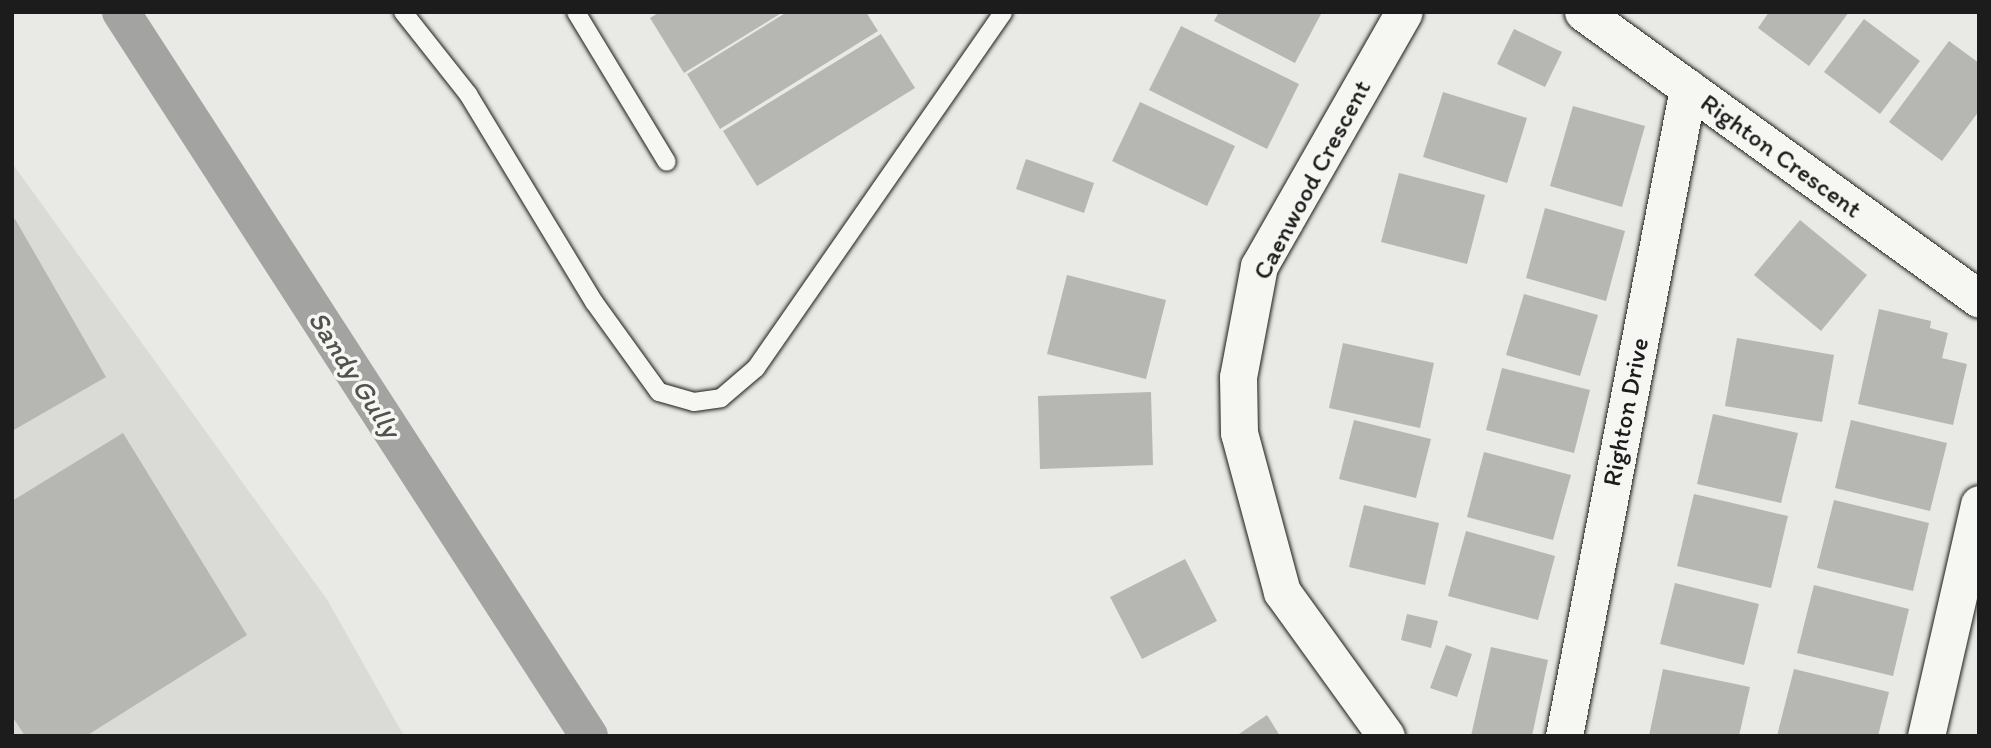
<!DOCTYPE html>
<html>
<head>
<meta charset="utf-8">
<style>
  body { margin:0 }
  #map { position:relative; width:1991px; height:748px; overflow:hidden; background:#e9e9e5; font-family:Itim,sans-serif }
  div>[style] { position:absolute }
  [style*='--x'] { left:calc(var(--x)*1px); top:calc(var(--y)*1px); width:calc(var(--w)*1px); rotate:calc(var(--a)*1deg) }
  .built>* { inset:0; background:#dadad6 }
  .canal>* { height:38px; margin:-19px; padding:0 19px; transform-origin:19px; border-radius:19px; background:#a3a3a1 }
  .building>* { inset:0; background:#b6b6b3 }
  .roads { filter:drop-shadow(0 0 2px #1c1c1c) drop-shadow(0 0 2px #1c1c1c) }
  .lane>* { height:18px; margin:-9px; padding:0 9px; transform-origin:9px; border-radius:9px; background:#f6f6f2 }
  .street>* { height:37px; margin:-18.5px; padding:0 18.5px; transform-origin:18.5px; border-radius:18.5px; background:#f6f6f2 }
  span { translate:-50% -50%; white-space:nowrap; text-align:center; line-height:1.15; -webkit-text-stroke:7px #f6f6f2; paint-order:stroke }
  .street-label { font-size:26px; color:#1c1c1c }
  .water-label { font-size:28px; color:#525251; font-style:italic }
  .frame { position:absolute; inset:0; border:14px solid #1c1c1c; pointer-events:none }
</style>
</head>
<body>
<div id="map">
  <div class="built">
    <div style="clip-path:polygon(12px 163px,328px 601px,404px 736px,12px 736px)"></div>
  </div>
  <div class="canal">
    <div style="--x:121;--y:12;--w:862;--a:57.12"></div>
  </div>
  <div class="building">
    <div style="clip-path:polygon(660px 12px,783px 12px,684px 73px,650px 18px)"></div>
    <div style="clip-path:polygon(787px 12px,866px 12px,878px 31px,720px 129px,687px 74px)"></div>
    <div style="clip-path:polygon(1219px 12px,1322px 12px,1295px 63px,1214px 21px)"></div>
    <div style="clip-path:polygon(1769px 12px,1849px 12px,1809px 66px,1758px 28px)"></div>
    <div style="clip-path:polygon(1864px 19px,1920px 61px,1880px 114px,1824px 72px)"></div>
    <div style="clip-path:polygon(1181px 26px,1299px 84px,1267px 149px,1149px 90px)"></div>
    <div style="clip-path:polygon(1514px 29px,1562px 52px,1545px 87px,1497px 64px)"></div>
    <div style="clip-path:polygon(881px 34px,915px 88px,757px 186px,723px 131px)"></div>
    <div style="clip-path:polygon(1949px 41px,1979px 63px,1979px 111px,1942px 161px,1889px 122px)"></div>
    <div style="clip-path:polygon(1443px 92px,1527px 118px,1507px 183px,1423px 157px)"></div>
    <div style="clip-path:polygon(1140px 102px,1235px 146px,1207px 206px,1112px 161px)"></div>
    <div style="clip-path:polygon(1573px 106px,1645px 126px,1622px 207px,1550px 186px)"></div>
    <div style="clip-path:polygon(1026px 159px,1094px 183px,1084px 213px,1016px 189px)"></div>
    <div style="clip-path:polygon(1399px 173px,1485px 195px,1467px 264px,1381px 242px)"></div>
    <div style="clip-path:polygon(1545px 208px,1625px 231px,1606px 301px,1526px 278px)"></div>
    <div style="clip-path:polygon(15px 219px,106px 377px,12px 431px,12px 221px)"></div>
    <div style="clip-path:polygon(1800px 220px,1867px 275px,1821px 331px,1754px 275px)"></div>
    <div style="clip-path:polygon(1067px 275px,1166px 300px,1146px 379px,1047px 354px)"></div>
    <div style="clip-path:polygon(1524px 294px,1598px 315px,1580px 376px,1506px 355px)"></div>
    <div style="clip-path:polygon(1879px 309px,1931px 321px,1930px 328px,1948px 333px,1942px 358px,1967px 364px,1953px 425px,1858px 404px)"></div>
    <div style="clip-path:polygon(1737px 338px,1834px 355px,1822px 422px,1725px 406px)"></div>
    <div style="clip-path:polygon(1343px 343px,1434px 363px,1420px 428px,1329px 408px)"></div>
    <div style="clip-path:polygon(1502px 368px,1590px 390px,1574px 453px,1486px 430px)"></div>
    <div style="clip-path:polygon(1151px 392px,1153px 465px,1040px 469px,1038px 396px)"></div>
    <div style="clip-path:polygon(1713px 414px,1798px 433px,1781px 503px,1697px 484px)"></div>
    <div style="clip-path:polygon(1354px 420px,1431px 439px,1416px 498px,1339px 479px)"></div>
    <div style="clip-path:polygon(1851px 420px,1947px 443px,1930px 511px,1835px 488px)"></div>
    <div style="clip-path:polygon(123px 433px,247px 635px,86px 736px,25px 736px,12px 716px,12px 501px)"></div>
    <div style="clip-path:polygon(1484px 452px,1571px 475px,1553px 540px,1467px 517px)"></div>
    <div style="clip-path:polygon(1694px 494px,1788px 516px,1771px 588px,1677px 566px)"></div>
    <div style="clip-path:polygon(1834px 500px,1929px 523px,1913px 591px,1817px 568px)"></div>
    <div style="clip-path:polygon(1364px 505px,1439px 523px,1425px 585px,1349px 567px)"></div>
    <div style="clip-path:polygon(1466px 531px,1555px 556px,1538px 620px,1448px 596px)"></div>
    <div style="clip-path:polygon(1185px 559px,1217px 621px,1142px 659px,1110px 597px)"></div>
    <div style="clip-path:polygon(1675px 583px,1759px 604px,1744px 665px,1660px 644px)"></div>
    <div style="clip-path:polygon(1814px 585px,1909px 609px,1893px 676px,1797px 653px)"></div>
    <div style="clip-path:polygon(1407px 614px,1438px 621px,1431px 648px,1401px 640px)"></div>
    <div style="clip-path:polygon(1446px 645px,1472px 654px,1457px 697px,1430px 688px)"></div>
    <div style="clip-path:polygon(1491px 647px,1548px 660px,1532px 736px,1471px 736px)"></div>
    <div style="clip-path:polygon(1663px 669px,1750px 687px,1739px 736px,1649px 736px)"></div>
    <div style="clip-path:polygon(1794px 669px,1889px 692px,1878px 736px,1777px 736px)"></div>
    <div style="clip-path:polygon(1267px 715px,1280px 736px,1236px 736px)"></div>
  </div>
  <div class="roads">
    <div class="lane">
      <div style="--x:403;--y:12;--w:105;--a:51.6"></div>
      <div style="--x:468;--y:94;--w:243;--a:58.8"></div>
      <div style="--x:594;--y:302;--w:111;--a:54.2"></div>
      <div style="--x:659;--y:392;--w:36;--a:16"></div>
      <div style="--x:694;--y:402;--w:27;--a:-8"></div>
      <div style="--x:721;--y:398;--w:46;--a:-40.6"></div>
      <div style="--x:756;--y:368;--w:433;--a:-55.2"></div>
      <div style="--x:576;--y:12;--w:175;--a:58.8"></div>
    </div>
    <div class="street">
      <div style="--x:1583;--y:12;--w:489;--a:35.9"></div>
      <div style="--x:1386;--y:736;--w:178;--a:-125.8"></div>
      <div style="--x:1282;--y:592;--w:165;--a:-105.1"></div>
      <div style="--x:1239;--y:433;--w:56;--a:-91"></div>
      <div style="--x:1238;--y:377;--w:113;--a:-79.3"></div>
      <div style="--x:1259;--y:266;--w:292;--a:-60.3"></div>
      <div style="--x:1564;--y:736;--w:660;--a:-79.17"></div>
      <div style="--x:1926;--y:736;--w:238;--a:-77.1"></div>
    </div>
  </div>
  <div class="street-label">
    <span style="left:1781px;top:156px;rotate:36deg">Righton Crescent</span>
    <span style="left:1312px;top:180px;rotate:-62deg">Caenwood Crescent</span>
    <span style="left:1626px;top:412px;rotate:-79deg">Righton Drive</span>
  </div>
  <div class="water-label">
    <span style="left:355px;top:374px;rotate:57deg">Sandy Gully</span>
  </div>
  <div class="frame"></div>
</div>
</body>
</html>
